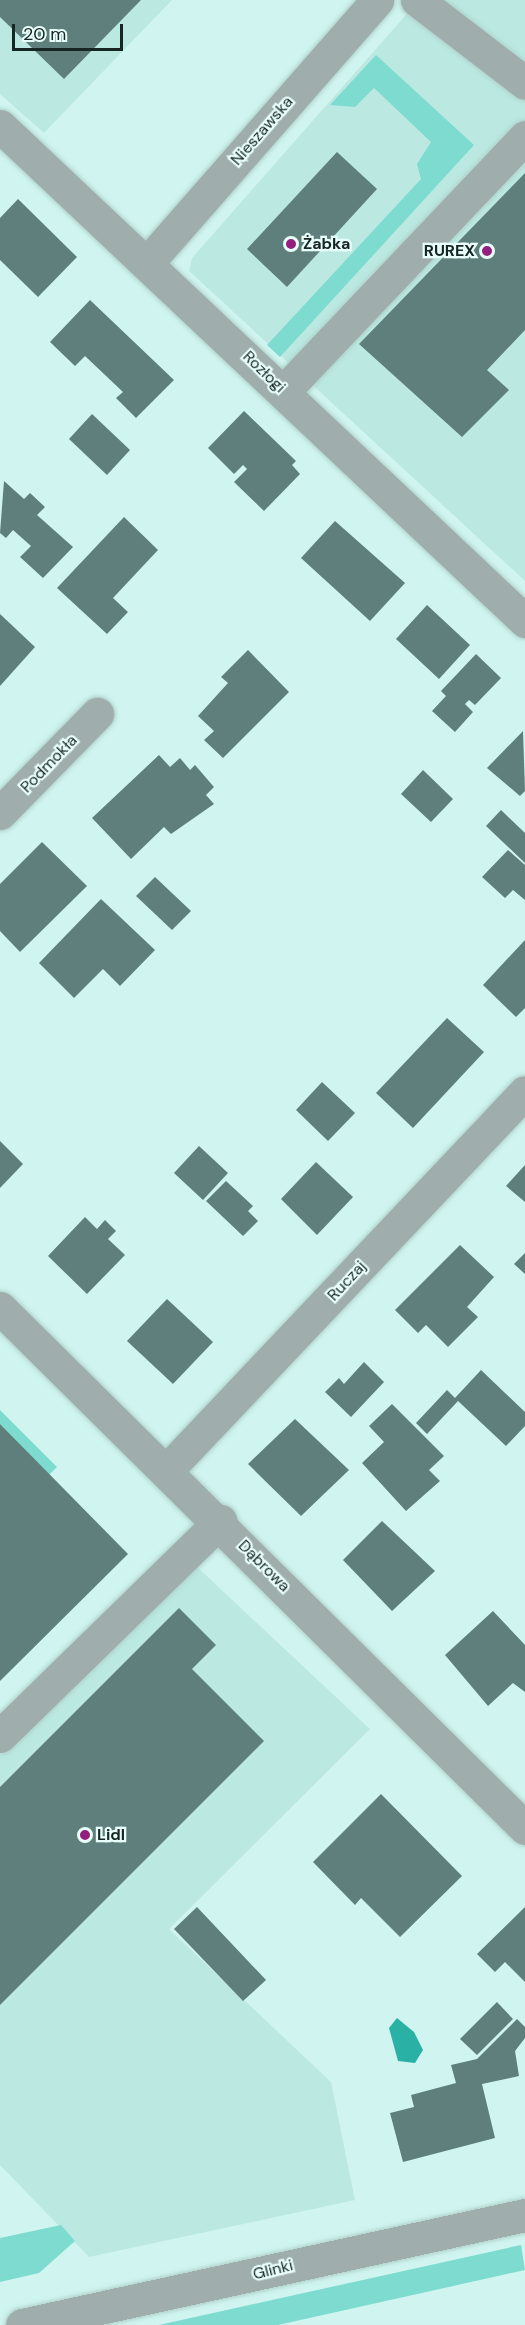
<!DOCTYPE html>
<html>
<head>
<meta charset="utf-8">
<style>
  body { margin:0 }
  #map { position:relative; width:525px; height:2325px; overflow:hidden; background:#d0f5f0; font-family:"DM Sans",sans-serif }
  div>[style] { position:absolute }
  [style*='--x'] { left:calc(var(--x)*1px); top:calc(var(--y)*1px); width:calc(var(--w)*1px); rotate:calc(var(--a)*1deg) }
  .built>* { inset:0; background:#bbe9e2 }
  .green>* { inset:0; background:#7ddbd0 }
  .water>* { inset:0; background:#2ab1a5 }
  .building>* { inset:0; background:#5e7f7b }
  .roads { filter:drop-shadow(0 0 2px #afd0cb) drop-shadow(0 0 2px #afd0cb) }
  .minor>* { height:33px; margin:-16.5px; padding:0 16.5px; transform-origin:16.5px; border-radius:16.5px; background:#9faeac }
  .dots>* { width:16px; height:16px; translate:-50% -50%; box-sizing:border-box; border:3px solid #e9fffc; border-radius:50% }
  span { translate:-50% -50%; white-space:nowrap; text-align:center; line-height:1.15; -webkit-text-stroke:4.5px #e9fffc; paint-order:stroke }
  .street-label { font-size:16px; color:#172523 }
  .poi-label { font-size:16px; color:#172523; font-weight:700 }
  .left { translate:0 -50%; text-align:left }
  .right { translate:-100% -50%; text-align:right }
  .scale { position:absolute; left:12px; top:24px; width:111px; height:27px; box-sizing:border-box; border:3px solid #172523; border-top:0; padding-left:8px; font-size:18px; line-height:21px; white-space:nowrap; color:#172523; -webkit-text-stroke:4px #e9fffc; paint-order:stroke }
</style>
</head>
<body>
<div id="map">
  <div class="built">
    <div style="clip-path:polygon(0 0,172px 0,44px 133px,0 94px)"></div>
    <div style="clip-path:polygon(419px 0,525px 0,525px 581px,189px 271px,192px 258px)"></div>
    <div style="clip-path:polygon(194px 1564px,370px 1729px,169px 1929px,331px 2082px,355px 2200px,89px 2257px,0 2165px,0 1756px)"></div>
  </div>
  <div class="green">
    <div style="clip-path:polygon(376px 55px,474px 145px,280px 357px,267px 345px,421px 179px,417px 164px,431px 142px,374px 88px,355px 107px,330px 105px)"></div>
    <div style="clip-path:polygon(0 1410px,57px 1467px,49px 1475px,0 1424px)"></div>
    <div style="clip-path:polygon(61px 2225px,75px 2241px,39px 2273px,0 2282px,0 2238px)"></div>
    <div style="clip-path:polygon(521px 2245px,525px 2270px,278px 2325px,159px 2325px)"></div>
  </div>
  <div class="water">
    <div style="clip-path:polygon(397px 2018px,414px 2032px,423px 2050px,415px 2063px,398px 2061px,389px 2028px)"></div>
  </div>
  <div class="building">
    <div style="clip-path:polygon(0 0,141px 0,64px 79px,0 17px)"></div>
    <div style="clip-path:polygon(337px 152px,377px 189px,287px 287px,247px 249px)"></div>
    <div style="clip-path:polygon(525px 173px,525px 330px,487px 370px,509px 390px,462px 437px,359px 344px)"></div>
    <div style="clip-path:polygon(18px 199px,77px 257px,38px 297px,0 260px,0 218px)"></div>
    <div style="clip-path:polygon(90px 300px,174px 380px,136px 418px,116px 398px,123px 392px,85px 356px,75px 366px,50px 342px)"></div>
    <div style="clip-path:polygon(244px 411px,296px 461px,292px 465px,300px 474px,264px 511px,234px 482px,247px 469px,243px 465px,234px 474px,208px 448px)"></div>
    <div style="clip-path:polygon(92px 414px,130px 450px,107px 475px,69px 439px)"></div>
    <div style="clip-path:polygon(4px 481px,24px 499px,30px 493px,45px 507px,37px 515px,73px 547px,43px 578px,20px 557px,31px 546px,13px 530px,6px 538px,0 533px)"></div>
    <div style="clip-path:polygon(124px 517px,158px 550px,113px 598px,128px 612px,107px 634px,57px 588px)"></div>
    <div style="clip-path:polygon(335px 521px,405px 583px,370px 621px,301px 558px)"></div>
    <div style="clip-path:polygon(427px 605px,470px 645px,439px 679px,396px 639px)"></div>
    <div style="clip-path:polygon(0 614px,35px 647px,0 686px)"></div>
    <div style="clip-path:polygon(248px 650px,289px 692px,223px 758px,204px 740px,214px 731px,198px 716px,228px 683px,221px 677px)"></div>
    <div style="clip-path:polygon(476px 654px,501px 678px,475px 705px,469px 700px,465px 704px,473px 712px,455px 732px,432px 711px,446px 696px,441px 691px)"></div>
    <div style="clip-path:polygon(523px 731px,525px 791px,520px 796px,487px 768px)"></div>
    <div style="clip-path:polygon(159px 755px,170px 767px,180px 758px,190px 770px,195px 765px,214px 787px,206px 795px,214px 804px,171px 834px,164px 827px,131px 859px,92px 818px)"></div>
    <div style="clip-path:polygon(423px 770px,453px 799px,431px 822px,401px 794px)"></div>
    <div style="clip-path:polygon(501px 810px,525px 833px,525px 863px,486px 826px)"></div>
    <div style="clip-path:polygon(42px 842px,87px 886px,20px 952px,0 931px,0 884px)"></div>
    <div style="clip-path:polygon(508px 850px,525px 865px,525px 900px,513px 890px,505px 898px,482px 877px)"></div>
    <div style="clip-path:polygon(155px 877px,191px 911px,172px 930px,136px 896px)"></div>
    <div style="clip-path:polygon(101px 899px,155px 950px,120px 986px,103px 969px,74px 998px,39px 963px)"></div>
    <div style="clip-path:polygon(525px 940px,525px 1008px,516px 1017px,483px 985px)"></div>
    <div style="clip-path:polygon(447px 1018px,484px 1052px,413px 1128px,376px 1093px)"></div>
    <div style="clip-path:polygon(322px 1082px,355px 1113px,328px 1141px,296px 1110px)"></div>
    <div style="clip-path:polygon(0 1141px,23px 1164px,0 1188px)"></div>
    <div style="clip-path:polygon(199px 1146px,228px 1173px,203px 1200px,174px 1173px)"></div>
    <div style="clip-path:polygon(316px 1162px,353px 1197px,317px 1235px,281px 1199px)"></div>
    <div style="clip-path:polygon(525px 1165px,525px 1202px,506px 1186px)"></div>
    <div style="clip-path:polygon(226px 1181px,253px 1206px,248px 1211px,258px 1221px,243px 1236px,206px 1201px)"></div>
    <div style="clip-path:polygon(85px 1217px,97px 1229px,105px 1220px,116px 1231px,108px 1239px,125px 1255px,87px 1294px,48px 1256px)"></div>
    <div style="clip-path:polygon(460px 1245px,494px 1277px,467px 1307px,478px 1317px,448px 1347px,426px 1325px,418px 1333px,395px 1310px)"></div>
    <div style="clip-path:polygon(525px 1253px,525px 1274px,514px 1264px)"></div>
    <div style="clip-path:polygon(167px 1299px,213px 1342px,173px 1384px,127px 1341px)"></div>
    <div style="clip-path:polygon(364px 1362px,384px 1382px,351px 1417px,325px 1392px,339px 1378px,344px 1384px)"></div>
    <div style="clip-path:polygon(481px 1370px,525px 1412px,525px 1426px,506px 1446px,458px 1401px,427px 1434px,416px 1423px,447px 1390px,455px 1398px)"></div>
    <div style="clip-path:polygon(392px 1404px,444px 1456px,429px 1470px,440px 1481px,406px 1511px,362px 1463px,384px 1442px,369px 1426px)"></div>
    <div style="clip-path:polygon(295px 1419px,349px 1470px,301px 1516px,248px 1464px)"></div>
    <div style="clip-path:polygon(0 1424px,128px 1554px,0 1681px)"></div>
    <div style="clip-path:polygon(382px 1521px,435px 1571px,392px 1611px,343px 1560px)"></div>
    <div style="clip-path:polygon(179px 1608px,216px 1645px,192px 1669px,264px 1741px,0 2005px,0 1787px)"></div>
    <div style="clip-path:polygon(493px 1611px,525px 1645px,525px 1692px,513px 1683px,488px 1706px,445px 1655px)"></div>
    <div style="clip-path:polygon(381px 1794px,462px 1876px,400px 1937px,361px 1898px,355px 1905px,313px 1862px)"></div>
    <div style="clip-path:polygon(197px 1907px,266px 1980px,243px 2001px,174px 1929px)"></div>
    <div style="clip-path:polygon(525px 1907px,525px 1982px,505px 1962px,495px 1972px,477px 1954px)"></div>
    <div style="clip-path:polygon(497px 2002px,513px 2019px,477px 2055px,460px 2039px)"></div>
    <div style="clip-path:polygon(517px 2019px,525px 2027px,525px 2038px,515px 2051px,519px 2076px,482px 2084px,495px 2138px,403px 2162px,390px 2113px,414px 2107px,411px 2095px,456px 2083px,451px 2065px,477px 2059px)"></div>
  </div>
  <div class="roads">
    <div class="minor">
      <div style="--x:417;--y:0;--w:136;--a:37.5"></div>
      <div style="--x:0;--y:126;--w:722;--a:43.32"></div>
      <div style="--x:148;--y:262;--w:348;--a:-48.8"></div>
      <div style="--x:284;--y:391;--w:350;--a:-46.5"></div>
      <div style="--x:0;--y:813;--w:139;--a:-45.6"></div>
      <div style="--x:0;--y:1308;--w:739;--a:44.73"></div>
      <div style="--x:168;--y:1469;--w:519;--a:-46.56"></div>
      <div style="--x:0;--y:1736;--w:308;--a:-44.3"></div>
      <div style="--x:22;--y:2325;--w:515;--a:-12.34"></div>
    </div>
  </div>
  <div class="dots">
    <div style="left:291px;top:244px;background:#93207f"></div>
    <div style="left:487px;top:251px;background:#93207f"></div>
    <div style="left:85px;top:1835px;background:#93207f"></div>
  </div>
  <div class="street-label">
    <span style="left:262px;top:131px;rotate:-49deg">Nieszawska</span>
    <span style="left:264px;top:372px;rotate:44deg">Rozłogi</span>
    <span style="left:49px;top:764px;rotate:-46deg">Podmokła</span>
    <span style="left:347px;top:1281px;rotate:-47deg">Ruczaj</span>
    <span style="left:264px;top:1566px;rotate:45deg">Dąbrowa</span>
    <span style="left:273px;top:2270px;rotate:-14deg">Glinki</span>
  </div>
  <div class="poi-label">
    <span class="left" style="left:303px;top:244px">Żabka</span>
    <span class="right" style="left:475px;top:251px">RUREX</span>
    <span class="left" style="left:97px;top:1835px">Lidl</span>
  </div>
  <div class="scale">20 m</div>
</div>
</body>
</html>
